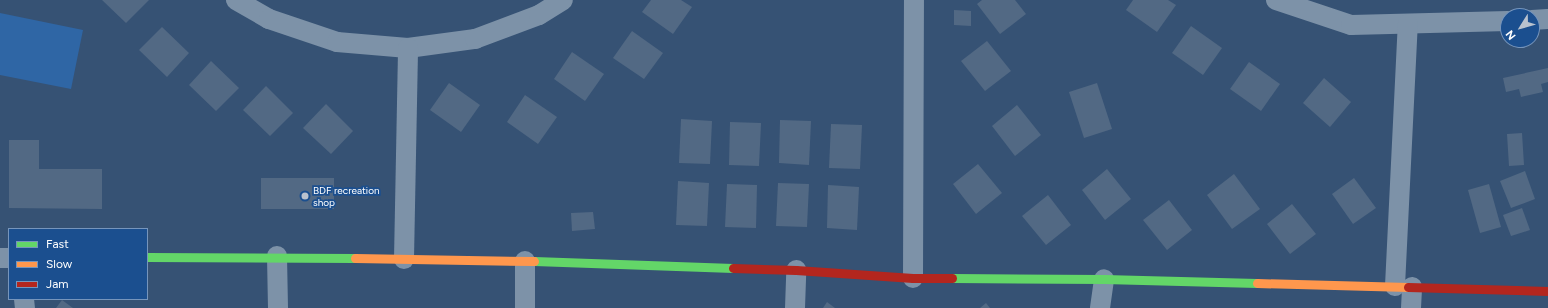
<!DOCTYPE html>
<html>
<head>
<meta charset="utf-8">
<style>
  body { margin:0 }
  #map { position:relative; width:1548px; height:308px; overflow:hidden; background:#365274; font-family:Figtree,sans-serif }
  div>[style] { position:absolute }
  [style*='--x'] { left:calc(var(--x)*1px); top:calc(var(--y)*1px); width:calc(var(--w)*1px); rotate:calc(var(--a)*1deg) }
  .green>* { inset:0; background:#2f66a5 }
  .building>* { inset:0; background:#526984 }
  .street>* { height:20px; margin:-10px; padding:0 10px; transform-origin:10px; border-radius:10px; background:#7d92a8 }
  .fast>* { height:9px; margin:-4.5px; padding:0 4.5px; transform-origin:4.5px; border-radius:4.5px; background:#63d668 }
  .slow>* { height:9px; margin:-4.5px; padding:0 4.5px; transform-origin:4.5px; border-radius:4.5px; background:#ff974d }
  .jam>* { height:9px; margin:-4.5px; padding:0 4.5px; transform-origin:4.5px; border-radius:4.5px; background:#b3261e }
  .dots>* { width:11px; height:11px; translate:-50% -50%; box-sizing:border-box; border:2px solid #1b4f8f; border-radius:50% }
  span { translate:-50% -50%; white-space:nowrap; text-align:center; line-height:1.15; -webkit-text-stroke:3.5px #1b4f8f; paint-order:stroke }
  .poi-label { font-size:10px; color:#fff }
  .left { translate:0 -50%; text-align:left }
  .legend { position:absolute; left:8px; top:228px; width:140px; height:72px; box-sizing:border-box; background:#1b4f8f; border:1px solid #7695bc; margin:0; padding:5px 7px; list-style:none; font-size:12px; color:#fff }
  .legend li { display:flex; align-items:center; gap:8px; height:20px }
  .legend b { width:20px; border:1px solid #7695bc }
  .north { position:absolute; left:1500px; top:8px; width:40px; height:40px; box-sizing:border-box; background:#1b4f8f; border:1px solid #7695bc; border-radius:50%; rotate:233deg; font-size:11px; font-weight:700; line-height:16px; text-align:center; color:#fff }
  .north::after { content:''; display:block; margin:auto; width:14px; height:18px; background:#b9c2ce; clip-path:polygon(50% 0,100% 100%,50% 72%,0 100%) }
</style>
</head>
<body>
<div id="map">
  <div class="green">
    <div style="clip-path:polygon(0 13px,83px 30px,71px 89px,0 75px)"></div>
  </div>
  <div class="building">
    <div style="clip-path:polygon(102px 0,149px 0,126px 23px)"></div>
    <div style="clip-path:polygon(651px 0,681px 0,692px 7px,673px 34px,642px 12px)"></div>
    <div style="clip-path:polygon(982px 0,1015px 0,1026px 14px,1000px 34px,977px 4px)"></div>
    <div style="clip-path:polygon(1133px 0,1168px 0,1176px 5px,1157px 32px,1126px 10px)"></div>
    <div style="clip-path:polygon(954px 10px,971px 11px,971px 26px,954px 25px)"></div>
    <div style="clip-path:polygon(1191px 26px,1222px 48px,1203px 75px,1172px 53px)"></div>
    <div style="clip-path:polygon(162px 27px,189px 53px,167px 77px,139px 50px)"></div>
    <div style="clip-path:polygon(632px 31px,663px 53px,644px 79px,613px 58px)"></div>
    <div style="clip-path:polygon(987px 41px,1011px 71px,985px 91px,961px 61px)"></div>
    <div style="clip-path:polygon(572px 52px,604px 74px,585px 101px,554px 79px)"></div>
    <div style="clip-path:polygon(211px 61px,239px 88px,216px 111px,189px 85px)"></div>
    <div style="clip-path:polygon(1249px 62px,1280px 84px,1261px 111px,1230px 89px)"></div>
    <div style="clip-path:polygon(1548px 68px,1548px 82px,1541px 84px,1543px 92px,1521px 97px,1519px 89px,1506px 92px,1503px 78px)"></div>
    <div style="clip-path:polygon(1324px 78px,1351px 102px,1330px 127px,1303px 103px)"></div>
    <div style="clip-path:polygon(449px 83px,480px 105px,461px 132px,430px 110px)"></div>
    <div style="clip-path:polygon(1097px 83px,1112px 129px,1084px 138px,1069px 92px)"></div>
    <div style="clip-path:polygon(266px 86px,293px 113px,270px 136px,243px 110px)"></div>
    <div style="clip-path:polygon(525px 95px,557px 117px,538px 144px,507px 122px)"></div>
    <div style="clip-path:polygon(326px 104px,353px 131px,331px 154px,303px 128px)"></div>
    <div style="clip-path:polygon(1017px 105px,1041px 135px,1015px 156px,992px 126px)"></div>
    <div style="clip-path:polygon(681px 119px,712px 121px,710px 164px,679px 163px)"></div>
    <div style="clip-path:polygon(780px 120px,811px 121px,809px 165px,779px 163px)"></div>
    <div style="clip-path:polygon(730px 122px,761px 123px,759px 166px,729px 165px)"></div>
    <div style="clip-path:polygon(831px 124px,862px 125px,860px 169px,829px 168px)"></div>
    <div style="clip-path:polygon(1522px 133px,1524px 165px,1509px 166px,1507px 134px)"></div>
    <div style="clip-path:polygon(9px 140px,39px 140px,39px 169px,102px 169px,102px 209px,9px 208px)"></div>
    <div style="clip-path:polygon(978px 164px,1002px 193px,976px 214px,953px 184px)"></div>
    <div style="clip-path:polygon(1107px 169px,1131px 199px,1105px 220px,1082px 190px)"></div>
    <div style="clip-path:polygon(1525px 171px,1535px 199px,1511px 208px,1500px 181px)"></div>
    <div style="clip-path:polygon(1234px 174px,1260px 209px,1232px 229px,1207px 195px)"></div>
    <div style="clip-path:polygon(261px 178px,334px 178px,334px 209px,261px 209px)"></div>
    <div style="clip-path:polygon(1354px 178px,1376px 208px,1353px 224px,1332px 194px)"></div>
    <div style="clip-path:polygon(678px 181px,709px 183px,707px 226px,676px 225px)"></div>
    <div style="clip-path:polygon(778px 183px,809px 184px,807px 227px,776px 226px)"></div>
    <div style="clip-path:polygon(727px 184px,757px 185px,756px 228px,725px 227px)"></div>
    <div style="clip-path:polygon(1489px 184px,1501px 227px,1480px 233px,1468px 190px)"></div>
    <div style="clip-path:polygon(828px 185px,859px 187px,857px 230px,827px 228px)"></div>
    <div style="clip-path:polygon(1048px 195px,1071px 225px,1046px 245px,1022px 216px)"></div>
    <div style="clip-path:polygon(1169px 200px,1192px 230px,1167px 250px,1143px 220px)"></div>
    <div style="clip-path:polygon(1292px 204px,1316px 234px,1290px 254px,1267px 224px)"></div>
    <div style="clip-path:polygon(1522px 208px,1530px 230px,1511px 236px,1503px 215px)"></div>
    <div style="clip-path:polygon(593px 212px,595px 229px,572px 231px,571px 213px)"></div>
    <div style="clip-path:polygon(62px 300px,73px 308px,56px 308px)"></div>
    <div style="clip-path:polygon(827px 302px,835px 308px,823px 308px)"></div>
    <div style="clip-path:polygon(986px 303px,990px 308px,980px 308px)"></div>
  </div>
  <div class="street">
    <div style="--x:236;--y:0;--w:38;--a:30"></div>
    <div style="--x:269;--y:19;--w:72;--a:18.7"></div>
    <div style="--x:337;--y:42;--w:71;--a:4.8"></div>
    <div style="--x:408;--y:48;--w:68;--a:-7.7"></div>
    <div style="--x:475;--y:39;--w:68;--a:-20.6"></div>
    <div style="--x:539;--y:15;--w:28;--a:-32"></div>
    <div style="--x:1276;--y:0;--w:79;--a:18.4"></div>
    <div style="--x:1351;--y:25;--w:157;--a:-1.5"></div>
    <div style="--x:1532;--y:20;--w:16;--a:-4"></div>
    <div style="--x:277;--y:256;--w:52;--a:88.9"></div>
    <div style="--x:0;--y:258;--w:9;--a:0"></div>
    <div style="--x:404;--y:259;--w:211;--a:-88.9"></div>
    <div style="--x:525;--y:261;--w:47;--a:90"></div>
    <div style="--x:913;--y:278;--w:278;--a:-89.8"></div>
    <div style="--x:1395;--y:286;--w:262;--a:-87.2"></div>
    <div style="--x:24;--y:299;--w:9;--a:84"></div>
    <div style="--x:795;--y:308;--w:38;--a:-88"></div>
    <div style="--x:1100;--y:308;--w:29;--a:-82"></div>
    <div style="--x:1411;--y:308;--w:21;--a:-87"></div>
  </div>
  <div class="fast">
    <div style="--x:147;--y:257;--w:208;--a:0.3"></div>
    <div style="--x:534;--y:261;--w:199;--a:2"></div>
    <div style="--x:952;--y:278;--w:152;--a:0.4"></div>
    <div style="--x:1104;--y:279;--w:153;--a:1.5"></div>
  </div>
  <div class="slow">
    <div style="--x:355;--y:258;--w:179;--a:1"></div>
    <div style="--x:1257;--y:283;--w:151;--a:1.5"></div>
  </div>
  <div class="jam">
    <div style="--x:733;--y:268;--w:63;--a:1.8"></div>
    <div style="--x:796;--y:270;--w:117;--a:3.9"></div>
    <div style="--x:913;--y:278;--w:39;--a:0"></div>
    <div style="--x:1408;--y:287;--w:140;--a:1.6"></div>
  </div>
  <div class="dots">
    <div style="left:305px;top:196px;background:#b9c2ce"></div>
  </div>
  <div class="poi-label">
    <span class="left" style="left:313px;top:196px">BDF recreation<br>shop</span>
  </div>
  <ul class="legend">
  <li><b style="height:5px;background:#63d668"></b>Fast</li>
  <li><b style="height:5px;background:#ff974d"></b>Slow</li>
  <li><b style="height:5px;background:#b3261e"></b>Jam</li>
  </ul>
  <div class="north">N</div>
</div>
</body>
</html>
